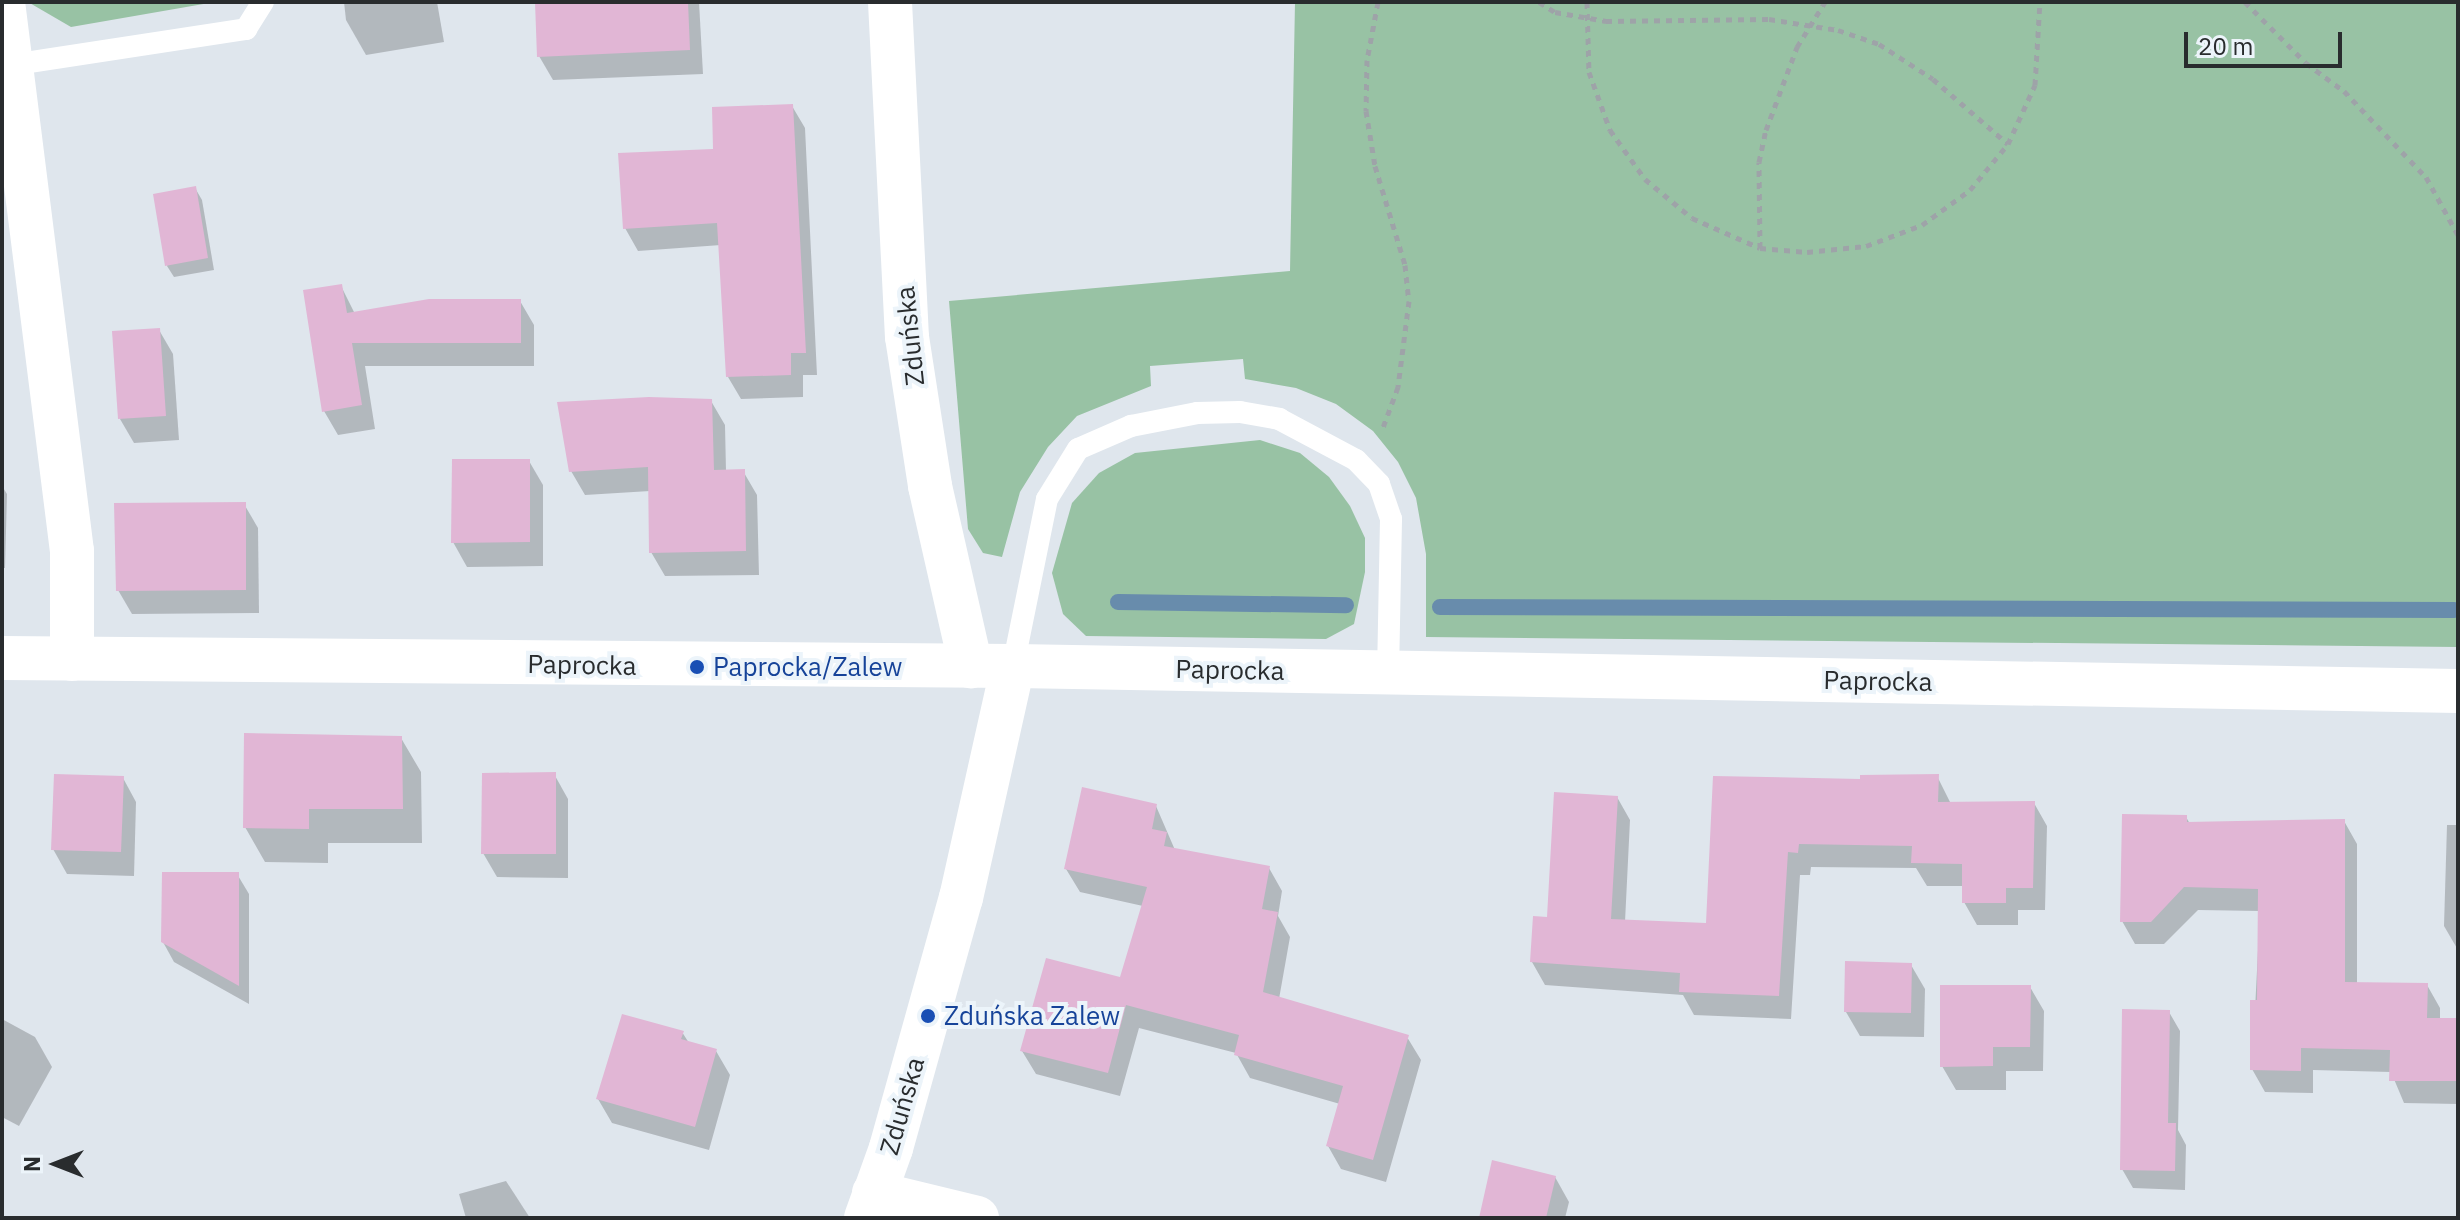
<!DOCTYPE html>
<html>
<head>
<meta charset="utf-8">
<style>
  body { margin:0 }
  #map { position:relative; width:2460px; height:1220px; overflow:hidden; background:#dfe6ed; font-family:"IBM Plex Sans",sans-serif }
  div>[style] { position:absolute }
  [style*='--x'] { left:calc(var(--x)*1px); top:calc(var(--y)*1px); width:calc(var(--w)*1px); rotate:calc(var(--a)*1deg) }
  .green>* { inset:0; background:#98c2a4 }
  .shadow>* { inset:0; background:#0003 }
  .stream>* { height:16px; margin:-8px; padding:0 8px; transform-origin:8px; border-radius:8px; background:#688cac }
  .building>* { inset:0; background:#e1b6d5 }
  .path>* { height:5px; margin-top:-2.5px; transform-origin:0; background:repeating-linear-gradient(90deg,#9ea3a8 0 6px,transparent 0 12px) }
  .service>* { height:22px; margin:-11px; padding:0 11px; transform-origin:11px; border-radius:11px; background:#fff }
  .minor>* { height:44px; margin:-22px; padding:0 22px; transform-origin:22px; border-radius:22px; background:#fff }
  .tertiary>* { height:44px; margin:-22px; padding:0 22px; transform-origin:22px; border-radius:22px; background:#fff }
  .dots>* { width:22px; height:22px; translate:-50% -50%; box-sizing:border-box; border:4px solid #ecf4fa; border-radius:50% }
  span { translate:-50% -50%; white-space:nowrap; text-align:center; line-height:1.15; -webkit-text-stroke:8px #ecf4fa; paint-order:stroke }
  .street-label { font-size:26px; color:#292c2e }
  .transit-label { font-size:26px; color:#164399 }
  .left { translate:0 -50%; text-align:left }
  .frame { position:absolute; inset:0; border:4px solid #292c2e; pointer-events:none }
  .north { position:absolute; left:16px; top:1124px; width:80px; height:80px; -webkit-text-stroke:6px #ecf4fa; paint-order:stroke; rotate:270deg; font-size:22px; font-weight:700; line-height:32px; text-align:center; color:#292c2e }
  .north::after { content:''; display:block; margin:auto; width:28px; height:36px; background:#292c2e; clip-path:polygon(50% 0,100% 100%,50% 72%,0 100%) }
  .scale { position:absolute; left:2184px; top:32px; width:158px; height:36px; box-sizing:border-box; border:4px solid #292c2e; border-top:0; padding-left:10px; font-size:24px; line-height:28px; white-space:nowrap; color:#292c2e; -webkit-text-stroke:6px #ecf4fa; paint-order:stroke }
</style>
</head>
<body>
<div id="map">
  <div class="green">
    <div style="clip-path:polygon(28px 2px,215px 2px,71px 27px)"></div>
    <div style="clip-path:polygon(1295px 2px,2458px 2px,2458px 647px,1426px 637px,1426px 554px,1416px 498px,1398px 462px,1373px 431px,1336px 404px,1296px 388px,1245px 379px,1243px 359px,1150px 366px,1151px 386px,1077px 416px,1048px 447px,1020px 492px,1002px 557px,983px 553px,968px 529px,949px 301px,1290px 271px)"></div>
    <div style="clip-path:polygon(1260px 440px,1300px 453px,1329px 477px,1350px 506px,1365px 538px,1365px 572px,1354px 624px,1326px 639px,1086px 636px,1063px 614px,1052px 573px,1072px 503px,1099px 473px,1135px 453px)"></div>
  </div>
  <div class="shadow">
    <div style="clip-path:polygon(344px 2px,437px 2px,444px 42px,366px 55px,346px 20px)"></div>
    <div style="clip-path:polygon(537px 2px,699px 2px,703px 74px,553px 80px,539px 56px)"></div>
    <div style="clip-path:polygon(792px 106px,805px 128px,817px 375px,803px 375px,803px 397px,741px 399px,728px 377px,721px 245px,638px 251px,625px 228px,715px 151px)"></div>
    <div style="clip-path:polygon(195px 188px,202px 200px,214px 270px,174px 277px,167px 266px)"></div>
    <div style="clip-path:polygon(341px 286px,355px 314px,520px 301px,534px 325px,534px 366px,365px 366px,375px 429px,338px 435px,324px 411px)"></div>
    <div style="clip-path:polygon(159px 330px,173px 354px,179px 440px,134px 443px,120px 419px)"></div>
    <div style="clip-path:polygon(711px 401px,725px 425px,726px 471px,743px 471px,757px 495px,759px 575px,665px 576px,651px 552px,650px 491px,585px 495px,571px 471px)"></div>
    <div style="clip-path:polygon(529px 461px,543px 485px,543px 566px,467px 567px,453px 542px)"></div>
    <div style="clip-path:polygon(2px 486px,7px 494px,5px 568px,2px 568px)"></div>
    <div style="clip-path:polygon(244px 504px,258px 528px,259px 613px,132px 614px,118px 590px)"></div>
    <div style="clip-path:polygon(401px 738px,421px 772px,422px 843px,328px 843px,328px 863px,265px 862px,245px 827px)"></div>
    <div style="clip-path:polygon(554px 774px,568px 799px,568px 878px,497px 877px,483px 853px)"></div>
    <div style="clip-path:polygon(1937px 776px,1951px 804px,2034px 803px,2047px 826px,2045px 910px,2018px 910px,2018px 925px,1977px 925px,1964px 902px,1964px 886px,1927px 886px,1916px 868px,1811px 867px,1810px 875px,1800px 875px,1791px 1019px,1694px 1015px,1683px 995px,1545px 985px,1532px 962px,1549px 919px,1617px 797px,1630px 820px,1625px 922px,1708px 925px,1862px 781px)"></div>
    <div style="clip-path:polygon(123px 778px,136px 802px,134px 876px,67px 874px,53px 849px)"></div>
    <div style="clip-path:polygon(1156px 806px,1175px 850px,1269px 868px,1282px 891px,1278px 916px,1290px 937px,1279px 999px,1407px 1037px,1421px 1060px,1386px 1182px,1341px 1169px,1328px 1146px,1340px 1104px,1250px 1078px,1236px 1053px,1139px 1028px,1120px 1096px,1036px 1074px,1022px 1051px,1121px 979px,1143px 906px,1080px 892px,1066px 869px)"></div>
    <div style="clip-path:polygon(2186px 817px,2190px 824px,2344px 821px,2357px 844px,2357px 984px,2427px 985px,2440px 1008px,2440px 1020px,2458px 1020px,2458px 1104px,2404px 1103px,2391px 1072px,2313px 1070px,2313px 1093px,2265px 1092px,2252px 1069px,2260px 911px,2198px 910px,2164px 944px,2135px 944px,2122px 921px)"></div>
    <div style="clip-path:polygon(2447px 825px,2458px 825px,2458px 950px,2444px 926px)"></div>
    <div style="clip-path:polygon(237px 874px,249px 894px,249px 1004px,174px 962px,163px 942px)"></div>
    <div style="clip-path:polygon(1911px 965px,1925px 989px,1924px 1037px,1860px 1036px,1846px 1012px)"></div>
    <div style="clip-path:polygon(2030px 987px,2044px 1011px,2043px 1071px,2006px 1071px,2006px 1090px,1956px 1090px,1942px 1066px)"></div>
    <div style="clip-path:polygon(2169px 1012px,2180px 1031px,2178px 1130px,2186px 1145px,2185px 1190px,2133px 1188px,2122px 1169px)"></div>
    <div style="clip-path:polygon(2px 1019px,35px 1037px,52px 1067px,19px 1126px,2px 1117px)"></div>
    <div style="clip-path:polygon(682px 1032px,689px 1043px,716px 1051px,730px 1075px,709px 1150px,612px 1123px,598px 1099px)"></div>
    <div style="clip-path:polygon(1555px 1177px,1569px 1202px,1565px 1218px,1481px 1218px)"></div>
    <div style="clip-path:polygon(506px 1181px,530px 1218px,466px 1218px,459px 1194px)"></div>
  </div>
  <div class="stream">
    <div style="--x:1118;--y:602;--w:228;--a:0.8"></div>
    <div style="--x:1440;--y:607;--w:1014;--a:0.17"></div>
  </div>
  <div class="building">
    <div style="clip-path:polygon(535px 2px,688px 2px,690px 50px,537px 57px)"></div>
    <div style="clip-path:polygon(793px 104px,806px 353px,791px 353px,791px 375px,726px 377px,717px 223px,623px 229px,618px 153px,713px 149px,712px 107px)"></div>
    <div style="clip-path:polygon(196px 186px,208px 258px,165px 266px,153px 194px)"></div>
    <div style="clip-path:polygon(342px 284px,347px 313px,429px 299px,521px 299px,521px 343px,352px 343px,362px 405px,322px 412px,303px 290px)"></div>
    <div style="clip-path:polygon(160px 328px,166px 416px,118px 419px,112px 331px)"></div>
    <div style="clip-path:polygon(649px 397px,712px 399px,714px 470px,745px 469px,746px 551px,649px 553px,648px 467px,569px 472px,557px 402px)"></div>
    <div style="clip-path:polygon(452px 459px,530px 459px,530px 542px,451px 543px)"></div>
    <div style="clip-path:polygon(246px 502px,246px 590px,116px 591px,114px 503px)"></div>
    <div style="clip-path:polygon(244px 733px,402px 736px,403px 809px,309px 809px,309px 829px,243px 828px)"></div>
    <div style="clip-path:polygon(556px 772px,556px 854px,481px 854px,482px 773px)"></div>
    <div style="clip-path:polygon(54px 774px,124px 776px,121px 852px,51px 850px)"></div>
    <div style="clip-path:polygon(1939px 774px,1938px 802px,2035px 801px,2033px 888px,2006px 888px,2006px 903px,1962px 903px,1962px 864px,1911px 863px,1912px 846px,1799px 844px,1798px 853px,1788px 852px,1779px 996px,1679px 992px,1680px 973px,1530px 962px,1533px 916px,1547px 917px,1554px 792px,1618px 796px,1611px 919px,1706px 923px,1713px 776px,1860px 779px,1860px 775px)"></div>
    <div style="clip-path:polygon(1082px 787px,1157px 804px,1152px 829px,1167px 832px,1164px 846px,1270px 866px,1262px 909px,1278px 912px,1263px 992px,1409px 1035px,1373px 1160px,1326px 1146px,1343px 1086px,1234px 1055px,1239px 1035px,1126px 1005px,1108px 1073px,1020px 1051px,1046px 958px,1120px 977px,1147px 887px,1064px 869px)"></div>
    <div style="clip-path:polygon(2122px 814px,2187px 815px,2187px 822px,2345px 819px,2345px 982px,2428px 983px,2427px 1018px,2458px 1018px,2458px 1081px,2389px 1081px,2390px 1050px,2301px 1048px,2301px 1071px,2250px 1070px,2250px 1000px,2257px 1000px,2258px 889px,2184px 887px,2151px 922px,2120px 922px)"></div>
    <div style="clip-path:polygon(162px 872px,239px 872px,239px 986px,161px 942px)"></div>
    <div style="clip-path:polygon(1845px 961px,1912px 963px,1911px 1013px,1844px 1012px)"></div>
    <div style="clip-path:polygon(1940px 985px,2031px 985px,2030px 1047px,1993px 1047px,1993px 1066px,1940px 1067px)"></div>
    <div style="clip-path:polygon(2122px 1009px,2170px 1010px,2168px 1123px,2176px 1123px,2175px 1171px,2120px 1170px)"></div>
    <div style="clip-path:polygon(622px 1014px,684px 1031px,681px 1039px,717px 1049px,695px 1127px,596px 1099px)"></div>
    <div style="clip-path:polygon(1492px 1160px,1556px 1176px,1546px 1218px,1479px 1218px)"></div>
  </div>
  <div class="path">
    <div style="--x:1378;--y:2;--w:59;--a:100.7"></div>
    <div style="--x:1367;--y:60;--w:51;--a:91.1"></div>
    <div style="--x:1366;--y:111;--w:56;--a:80.7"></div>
    <div style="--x:1375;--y:166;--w:103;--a:73.1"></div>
    <div style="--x:1405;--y:265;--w:36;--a:84"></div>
    <div style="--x:1409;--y:301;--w:87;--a:97.3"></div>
    <div style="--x:1398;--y:387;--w:46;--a:110.4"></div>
    <div style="--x:1539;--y:2;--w:19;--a:32"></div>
    <div style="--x:1555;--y:12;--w:52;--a:10"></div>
    <div style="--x:1606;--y:21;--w:163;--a:-0.7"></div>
    <div style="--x:1769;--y:19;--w:70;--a:9.1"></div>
    <div style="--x:1838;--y:30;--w:43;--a:18.9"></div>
    <div style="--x:1879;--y:44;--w:64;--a:32.9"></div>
    <div style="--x:1933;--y:79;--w:99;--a:40.9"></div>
    <div style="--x:1587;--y:2;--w:70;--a:88.4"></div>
    <div style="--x:1589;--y:72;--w:62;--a:70.1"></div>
    <div style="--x:1610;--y:130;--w:60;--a:54.5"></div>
    <div style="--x:1645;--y:179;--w:61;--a:39.7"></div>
    <div style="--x:1692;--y:218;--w:74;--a:23.8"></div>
    <div style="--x:1760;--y:248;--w:47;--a:4.9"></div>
    <div style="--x:1807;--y:252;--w:59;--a:-5.8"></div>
    <div style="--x:1866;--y:246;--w:60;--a:-20.6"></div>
    <div style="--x:1922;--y:225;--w:59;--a:-36.1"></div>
    <div style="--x:1970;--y:190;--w:60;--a:-50.4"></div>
    <div style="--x:2008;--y:144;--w:65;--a:-65.4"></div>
    <div style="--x:2035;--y:85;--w:83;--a:-86.6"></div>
    <div style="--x:2245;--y:2;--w:86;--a:45"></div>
    <div style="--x:2306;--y:63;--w:47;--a:36.4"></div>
    <div style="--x:2344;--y:91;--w:119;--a:46.4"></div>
    <div style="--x:2426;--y:177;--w:66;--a:61.1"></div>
    <div style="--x:1760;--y:248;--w:86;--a:-90.7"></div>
    <div style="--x:1759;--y:162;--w:33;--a:-78"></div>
    <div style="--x:1766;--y:130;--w:89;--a:-69.5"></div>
    <div style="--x:1797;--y:47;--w:53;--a:-58.1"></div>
  </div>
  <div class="service">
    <div style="--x:11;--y:65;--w:238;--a:-8.7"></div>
    <div style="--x:246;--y:29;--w:32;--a:-58"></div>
    <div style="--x:1013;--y:666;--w:170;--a:-78.5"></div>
    <div style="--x:1047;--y:499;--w:59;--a:-58.2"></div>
    <div style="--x:1078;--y:449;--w:58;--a:-23.5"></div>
    <div style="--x:1131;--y:426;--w:67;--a:-11.1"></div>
    <div style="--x:1197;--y:413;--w:43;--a:-1.3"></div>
    <div style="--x:1240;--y:412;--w:40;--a:10"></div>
    <div style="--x:1279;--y:419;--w:87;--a:28"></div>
    <div style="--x:1356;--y:460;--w:33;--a:46"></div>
    <div style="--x:1379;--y:484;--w:37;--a:71"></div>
    <div style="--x:1391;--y:519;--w:154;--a:91.1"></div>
  </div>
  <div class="minor">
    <div style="--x:3;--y:2;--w:553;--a:82.84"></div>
    <div style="--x:72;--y:551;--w:108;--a:90"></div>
    <div style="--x:874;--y:1193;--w:106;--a:13.6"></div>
  </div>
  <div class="tertiary">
    <div style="--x:890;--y:2;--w:335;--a:87.1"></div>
    <div style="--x:907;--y:337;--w:151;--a:81.2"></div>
    <div style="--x:930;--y:486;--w:185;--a:77.2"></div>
    <div style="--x:2;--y:658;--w:1011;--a:0.45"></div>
    <div style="--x:1013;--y:666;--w:1445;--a:0.99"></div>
    <div style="--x:866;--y:1218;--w:74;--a:-70.3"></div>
    <div style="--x:891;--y:1148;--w:260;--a:-74.4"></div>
    <div style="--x:961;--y:898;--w:238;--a:-77.4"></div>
  </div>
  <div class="dots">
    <div style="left:697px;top:667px;background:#1a4fb4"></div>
    <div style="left:928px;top:1016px;background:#1a4fb4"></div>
  </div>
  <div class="street-label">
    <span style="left:910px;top:336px;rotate:-96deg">Zduńska</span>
    <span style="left:582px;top:665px;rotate:1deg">Paprocka</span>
    <span style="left:1230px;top:670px;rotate:1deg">Paprocka</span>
    <span style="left:1878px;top:681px;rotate:1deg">Paprocka</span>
    <span style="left:902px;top:1106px;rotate:-74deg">Zduńska</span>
  </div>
  <div class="transit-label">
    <span class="left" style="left:713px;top:667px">Paprocka/Zalew</span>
    <span class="left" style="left:944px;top:1016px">Zduńska Zalew</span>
  </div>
  <div class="frame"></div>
  <div class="north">N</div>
  <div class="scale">20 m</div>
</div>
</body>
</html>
